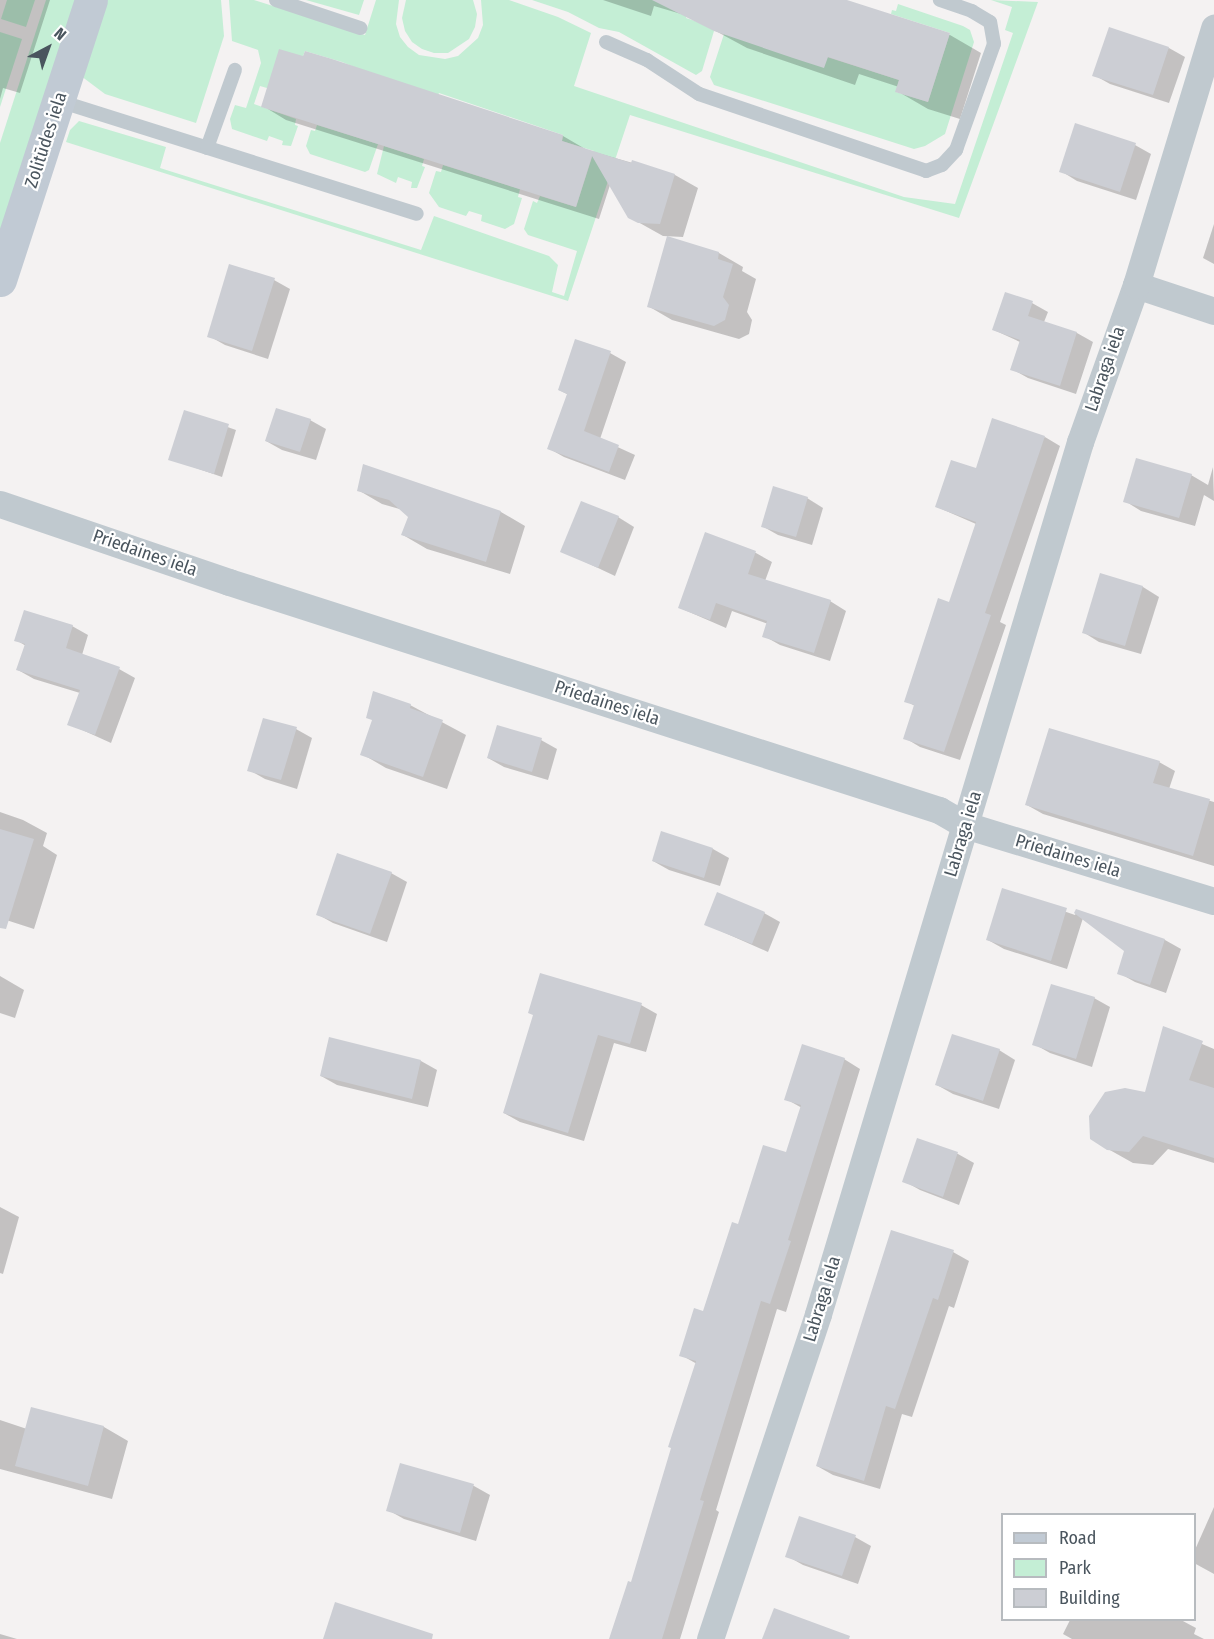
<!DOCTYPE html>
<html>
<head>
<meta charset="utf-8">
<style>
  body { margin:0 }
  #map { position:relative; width:1214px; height:1639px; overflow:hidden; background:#f4f2f2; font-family:"Fira Sans Condensed",sans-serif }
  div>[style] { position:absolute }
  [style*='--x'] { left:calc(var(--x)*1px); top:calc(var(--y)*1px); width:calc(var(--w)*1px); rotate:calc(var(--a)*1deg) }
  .green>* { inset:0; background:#c4eed5 }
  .shadow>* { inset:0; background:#0003 }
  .building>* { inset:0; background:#ccced4 }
  .lane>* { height:14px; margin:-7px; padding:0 7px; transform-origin:7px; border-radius:7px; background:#c0c9cf }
  .street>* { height:27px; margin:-13.5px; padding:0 13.5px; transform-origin:13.5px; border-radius:13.5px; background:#c0c9cf }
  .secondary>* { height:33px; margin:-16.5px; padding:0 16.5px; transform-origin:16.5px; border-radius:16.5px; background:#c1cad4 }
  span { translate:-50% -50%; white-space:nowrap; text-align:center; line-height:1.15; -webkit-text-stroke:4.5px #fff; paint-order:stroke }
  .street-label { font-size:18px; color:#4a555e }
  .legend { position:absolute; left:1001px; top:1513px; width:195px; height:108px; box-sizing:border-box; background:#fff; border:2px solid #b7bbbf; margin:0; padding:8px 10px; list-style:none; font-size:18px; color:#4a555e }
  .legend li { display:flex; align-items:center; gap:12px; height:30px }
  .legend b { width:30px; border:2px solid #b7bbbf }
  .north { position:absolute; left:18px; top:18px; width:60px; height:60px; -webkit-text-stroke:4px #fff; paint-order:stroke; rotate:41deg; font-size:16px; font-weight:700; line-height:24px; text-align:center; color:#4a555e }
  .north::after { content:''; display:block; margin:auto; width:21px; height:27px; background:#4a555e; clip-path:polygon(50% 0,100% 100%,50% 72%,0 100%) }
</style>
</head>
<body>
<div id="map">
  <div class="green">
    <div style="clip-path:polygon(7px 0,35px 0,26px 27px,1px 19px)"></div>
    <div style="clip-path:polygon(46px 0,77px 0,0 241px,0 143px)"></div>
    <div style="clip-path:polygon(106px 0,221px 0,224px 36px,196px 123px,105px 94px,81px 76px)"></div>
    <div style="clip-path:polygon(229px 0,254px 0,365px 35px,376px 0,399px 0,396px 24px,400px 37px,408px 47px,419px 55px,445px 59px,458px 56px,478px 38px,483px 25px,481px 0,509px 0,558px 17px,591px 33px,574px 86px,904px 197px,955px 204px,1013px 33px,1005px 30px,1012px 7px,991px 0,1038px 2px,959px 218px,630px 115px,568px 301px,66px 142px,70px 130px,79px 121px,166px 147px,160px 168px,421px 250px,434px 216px,549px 256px,558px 265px,552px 292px,564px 296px,577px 251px,528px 235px,524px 229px,533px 201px,537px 203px,540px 196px,576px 207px,594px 151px,562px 141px,563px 135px,439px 93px,436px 100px,342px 62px,305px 51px,303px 56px,267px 88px,260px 86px,254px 104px,296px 119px,295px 125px,298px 126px,291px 146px,282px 145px,283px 141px,269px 136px,267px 141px,232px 129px,230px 119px,235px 105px,246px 108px,261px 63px,258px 50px,232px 41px)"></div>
    <div style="clip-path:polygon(306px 0,364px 0,359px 15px)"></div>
    <div style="clip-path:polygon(406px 0,473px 0,477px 14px,475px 27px,469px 39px,448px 53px,434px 53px,422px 49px,412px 42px,405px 31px,402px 18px)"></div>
    <div style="clip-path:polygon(532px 0,658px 0,688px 10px,686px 18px,713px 27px,714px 31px,702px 71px,696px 75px,619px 32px,599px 28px,568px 12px)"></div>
    <div style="clip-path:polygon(898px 4px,963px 26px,970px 30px,974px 42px,945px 134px,925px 146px,914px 149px,714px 85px,710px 77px,724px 34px,827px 57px,899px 80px,896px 92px,928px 102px,950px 33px,891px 14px,892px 10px,896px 11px)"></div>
    <div style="clip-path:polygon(0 32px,22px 39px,0 107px)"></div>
    <div style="clip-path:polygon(317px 125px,378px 144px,369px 170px,365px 172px,310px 154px,306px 146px,311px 130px,315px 131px)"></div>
    <div style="clip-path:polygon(384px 146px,424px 159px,422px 166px,425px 167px,417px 188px,411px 188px,412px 182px,398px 177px,396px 183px,377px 174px)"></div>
    <div style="clip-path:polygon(443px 165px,520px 189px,518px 197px,522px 198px,514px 224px,505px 229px,481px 221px,482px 215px,469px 211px,466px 216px,439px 207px,429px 193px,436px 171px,441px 172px)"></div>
  </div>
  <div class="shadow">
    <div style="clip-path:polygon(0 0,50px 0,20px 93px,3px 88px,0 99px)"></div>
    <div style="clip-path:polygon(603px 0,842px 0,950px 35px,981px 53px,960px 119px,928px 109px,897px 91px,899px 87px,859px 74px,855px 85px,747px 48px,688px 16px,654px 6px,651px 16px)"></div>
    <div style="clip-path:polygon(1169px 48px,1185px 57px,1169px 103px,1110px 84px,1094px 75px)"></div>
    <div style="clip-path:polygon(304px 58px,332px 60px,563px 136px,587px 150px,675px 175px,698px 188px,683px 237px,663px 236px,629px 217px,610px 185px,599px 219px,286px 120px,263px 106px)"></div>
    <div style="clip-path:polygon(1135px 145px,1151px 154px,1136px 200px,1077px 181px,1061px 171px)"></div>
    <div style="clip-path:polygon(1214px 224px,1214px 264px,1203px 258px)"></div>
    <div style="clip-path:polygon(668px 238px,719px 253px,743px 267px,742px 271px,756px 279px,747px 312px,752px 320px,749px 334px,739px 339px,672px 320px,648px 306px)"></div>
    <div style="clip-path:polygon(274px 280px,290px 289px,268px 359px,225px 345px,209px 336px)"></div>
    <div style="clip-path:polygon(1032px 303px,1048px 312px,1044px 322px,1077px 333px,1093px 342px,1076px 394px,1028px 378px,1012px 369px,1020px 342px,994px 330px)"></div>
    <div style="clip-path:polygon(610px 353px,626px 362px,600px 439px,635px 455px,625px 480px,564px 457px,548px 448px,569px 395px,559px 390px)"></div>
    <div style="clip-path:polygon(185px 412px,236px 430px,222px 477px,170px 459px)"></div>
    <div style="clip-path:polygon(310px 420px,326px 429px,316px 460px,282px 450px,266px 441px)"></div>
    <div style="clip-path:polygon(1045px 437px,1060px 446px,1000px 622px,1006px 625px,960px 760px,920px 747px,905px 738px,915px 706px,906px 701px,950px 604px,976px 524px,937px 507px,977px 469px)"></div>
    <div style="clip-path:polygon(364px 466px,501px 512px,525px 526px,510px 574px,427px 549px,403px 535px,410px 516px,403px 510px,382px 504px,358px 490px)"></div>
    <div style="clip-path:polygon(1213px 467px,1214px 501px,1204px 495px,1195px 526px,1141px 511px,1125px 501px,1191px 475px,1208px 485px)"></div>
    <div style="clip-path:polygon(807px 498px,823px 508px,812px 545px,778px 535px,762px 526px)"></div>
    <div style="clip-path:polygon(618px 517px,634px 527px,615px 576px,562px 551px)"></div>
    <div style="clip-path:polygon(706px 534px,756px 553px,772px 562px,765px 581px,830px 601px,846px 611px,830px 661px,780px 645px,764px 636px,768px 624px,732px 611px,726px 628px,680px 608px)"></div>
    <div style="clip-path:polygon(1101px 575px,1143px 587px,1159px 597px,1141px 654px,1099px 642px,1083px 632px)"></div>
    <div style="clip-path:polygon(72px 626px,88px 635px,82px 655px,119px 669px,135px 678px,111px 743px,69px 724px,80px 693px,34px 679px,18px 670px,26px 646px,16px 640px)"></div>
    <div style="clip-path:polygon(410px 705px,466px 735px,447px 789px,386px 768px,362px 754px)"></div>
    <div style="clip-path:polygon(296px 729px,312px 738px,297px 789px,265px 779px,249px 770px)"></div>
    <div style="clip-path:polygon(541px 740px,557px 749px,548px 780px,504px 767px,488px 758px)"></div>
    <div style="clip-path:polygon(1159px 762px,1175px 771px,1169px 789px,1214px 802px,1214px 866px,1043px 814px,1027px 805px)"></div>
    <div style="clip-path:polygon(0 812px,23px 820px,47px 833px,43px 846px,57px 855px,34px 929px,0 918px)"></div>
    <div style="clip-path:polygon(713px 849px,729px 858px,720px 886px,669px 870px,653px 861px)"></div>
    <div style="clip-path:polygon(391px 873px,407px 882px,387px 942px,333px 923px,317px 914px)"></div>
    <div style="clip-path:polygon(1003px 890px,1075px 915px,1077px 911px,1165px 940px,1181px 949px,1166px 993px,1135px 982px,1119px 973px,1126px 951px,1083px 918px,1067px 969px,1004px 949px,988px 940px)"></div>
    <div style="clip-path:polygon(764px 913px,780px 922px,768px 952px,705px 924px)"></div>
    <div style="clip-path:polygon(0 976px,24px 990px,15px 1018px,0 1013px)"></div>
    <div style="clip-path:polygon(1094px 998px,1110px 1007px,1092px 1067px,1050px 1053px,1034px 1044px)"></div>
    <div style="clip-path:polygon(641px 1005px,657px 1014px,646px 1052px,614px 1043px,584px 1141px,520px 1122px,504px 1113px,535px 1015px)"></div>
    <div style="clip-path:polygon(1164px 1028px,1214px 1049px,1214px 1163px,1168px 1149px,1153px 1165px,1133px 1163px,1108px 1149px,1146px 1093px)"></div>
    <div style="clip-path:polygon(330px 1039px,421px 1061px,437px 1070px,428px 1107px,337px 1085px,321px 1076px)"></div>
    <div style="clip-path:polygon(999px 1050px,1015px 1060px,999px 1109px,953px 1094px,937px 1085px)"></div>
    <div style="clip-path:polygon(844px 1059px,860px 1069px,786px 1312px,777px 1309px,716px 1510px,719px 1512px,680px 1639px,616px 1639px,697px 1364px,681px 1355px,704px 1313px,739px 1226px,787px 1154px,802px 1108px,786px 1099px)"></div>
    <div style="clip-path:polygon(918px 1140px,958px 1154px,974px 1163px,959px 1205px,920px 1190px,904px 1181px)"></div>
    <div style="clip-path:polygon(0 1207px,19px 1217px,3px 1274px,0 1273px)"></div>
    <div style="clip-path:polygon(953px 1252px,969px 1261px,954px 1308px,949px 1306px,912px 1417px,902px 1414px,880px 1489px,833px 1475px,817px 1466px)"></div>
    <div style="clip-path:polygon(0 1420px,27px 1429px,104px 1427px,128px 1441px,112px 1499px,0 1469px)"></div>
    <div style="clip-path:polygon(401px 1465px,474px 1486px,490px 1495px,476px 1541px,404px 1519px,388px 1510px)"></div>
    <div style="clip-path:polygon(1214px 1507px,1214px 1574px,1194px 1563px,1194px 1552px)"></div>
    <div style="clip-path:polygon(855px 1537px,871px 1546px,858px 1584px,803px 1565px,787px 1556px)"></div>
    <div style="clip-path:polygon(1070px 1620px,1181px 1620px,1196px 1628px,1194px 1634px,1204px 1639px,1072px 1639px,1063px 1634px)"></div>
    <div style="clip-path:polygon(0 1634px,17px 1639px,0 1639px)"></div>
  </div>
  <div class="building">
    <div style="clip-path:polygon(652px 0,847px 0,950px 33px,928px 102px,895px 92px,899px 80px,828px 57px,824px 68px,793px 58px,714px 31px)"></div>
    <div style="clip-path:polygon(1109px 27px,1169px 47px,1153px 95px,1092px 76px)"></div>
    <div style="clip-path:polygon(279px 49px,303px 56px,305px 51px,332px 59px,563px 135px,562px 141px,631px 163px,632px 160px,675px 174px,660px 224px,638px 223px,628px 218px,592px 156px,576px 207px,261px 107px)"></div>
    <div style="clip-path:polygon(1075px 123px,1136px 143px,1120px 192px,1059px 172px)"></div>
    <div style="clip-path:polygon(667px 236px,719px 252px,718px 259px,733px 264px,723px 297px,729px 305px,725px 320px,714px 326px,647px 307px)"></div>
    <div style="clip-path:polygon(229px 264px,275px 278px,252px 351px,207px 337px)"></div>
    <div style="clip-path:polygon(1005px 292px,1033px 301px,1028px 316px,1077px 332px,1060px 386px,1010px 370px,1020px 340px,992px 330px)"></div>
    <div style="clip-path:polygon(575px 339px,611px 351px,584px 431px,619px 445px,609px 472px,547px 449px,567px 394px,558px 390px)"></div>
    <div style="clip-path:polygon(276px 408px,311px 419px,300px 452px,265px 441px)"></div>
    <div style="clip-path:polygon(184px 410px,229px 424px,214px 474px,168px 460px)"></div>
    <div style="clip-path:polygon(992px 418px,1045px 436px,985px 613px,991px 615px,944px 752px,903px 739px,914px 705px,904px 702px,938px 598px,949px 602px,976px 522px,935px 507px,951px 460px,976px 468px)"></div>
    <div style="clip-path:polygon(1136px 458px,1192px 474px,1179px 518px,1123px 502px)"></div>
    <div style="clip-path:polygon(363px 464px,501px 511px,486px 562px,401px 535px,408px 517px,389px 500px,357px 491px)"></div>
    <div style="clip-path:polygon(773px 486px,808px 497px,796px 537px,761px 527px)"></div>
    <div style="clip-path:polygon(581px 501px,619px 516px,598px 568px,560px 552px)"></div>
    <div style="clip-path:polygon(705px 532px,756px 551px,748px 574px,831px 600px,814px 653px,762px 637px,767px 621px,716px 603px,710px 620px,678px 608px)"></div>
    <div style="clip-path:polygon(1100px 573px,1143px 586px,1125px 646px,1082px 633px)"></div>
    <div style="clip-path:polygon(24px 610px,73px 625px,66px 648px,120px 667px,95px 735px,67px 725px,80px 690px,16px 670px,25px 644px,14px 641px)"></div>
    <div style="clip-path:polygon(373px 691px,411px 704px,410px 708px,443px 720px,423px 777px,360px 755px,372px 720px,366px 718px)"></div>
    <div style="clip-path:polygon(263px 718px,297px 727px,281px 780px,247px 771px)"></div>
    <div style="clip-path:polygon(497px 725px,542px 738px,532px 772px,487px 758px)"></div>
    <div style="clip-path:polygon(1049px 728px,1160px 761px,1153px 783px,1210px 799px,1193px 856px,1025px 805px)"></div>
    <div style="clip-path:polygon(0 829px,34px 839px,6px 929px,0 928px)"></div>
    <div style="clip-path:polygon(661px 831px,713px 848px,704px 878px,652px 861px)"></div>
    <div style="clip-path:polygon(337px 853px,392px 872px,370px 934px,316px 915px)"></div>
    <div style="clip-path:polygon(1002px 888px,1067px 908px,1051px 961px,986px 940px)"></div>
    <div style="clip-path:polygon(717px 892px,765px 912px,752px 944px,704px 925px)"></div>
    <div style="clip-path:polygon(1076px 909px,1165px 939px,1150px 985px,1117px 974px,1124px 951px,1074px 913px)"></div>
    <div style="clip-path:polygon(540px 973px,642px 1003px,630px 1044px,598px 1035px,568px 1133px,503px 1113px,533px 1015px,528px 1013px)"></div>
    <div style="clip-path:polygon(1051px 984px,1095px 997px,1076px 1059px,1032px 1045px)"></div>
    <div style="clip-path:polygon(1163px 1026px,1203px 1041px,1189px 1080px,1214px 1088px,1214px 1158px,1143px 1136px,1129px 1152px,1107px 1150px,1090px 1139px,1089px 1116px,1105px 1092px,1125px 1088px,1145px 1092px)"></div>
    <div style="clip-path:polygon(952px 1034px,1000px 1049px,983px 1101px,935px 1085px)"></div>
    <div style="clip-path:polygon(329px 1037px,421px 1060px,412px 1099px,320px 1076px)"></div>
    <div style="clip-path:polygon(802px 1044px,845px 1058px,788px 1240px,791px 1241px,770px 1304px,761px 1301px,700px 1500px,704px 1501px,662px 1639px,609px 1639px,628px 1581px,631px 1582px,671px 1448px,668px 1447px,696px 1361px,679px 1356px,694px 1308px,703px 1311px,732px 1222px,738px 1224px,763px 1145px,786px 1152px,801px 1105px,784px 1100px)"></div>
    <div style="clip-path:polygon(917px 1138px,958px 1152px,943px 1197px,902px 1182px)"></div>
    <div style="clip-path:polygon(891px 1230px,954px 1250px,938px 1300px,933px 1298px,895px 1409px,886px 1406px,864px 1481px,816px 1466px)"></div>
    <div style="clip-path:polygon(31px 1407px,104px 1426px,88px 1486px,15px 1466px)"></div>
    <div style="clip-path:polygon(400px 1463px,474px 1484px,460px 1533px,386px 1511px)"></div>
    <div style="clip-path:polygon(799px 1516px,856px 1535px,842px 1576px,785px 1557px)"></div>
    <div style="clip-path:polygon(335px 1602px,433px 1634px,432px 1639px,323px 1639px)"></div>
    <div style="clip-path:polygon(774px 1608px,850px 1636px,849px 1639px,762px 1639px)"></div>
  </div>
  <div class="lane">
    <div style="--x:276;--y:0;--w:89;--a:18.4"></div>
    <div style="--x:606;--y:42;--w:45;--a:23.7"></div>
    <div style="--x:647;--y:60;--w:62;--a:33.2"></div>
    <div style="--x:699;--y:94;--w:240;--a:18.7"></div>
    <div style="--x:926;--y:171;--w:17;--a:-21"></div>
    <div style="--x:942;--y:165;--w:21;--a:-47"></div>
    <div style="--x:956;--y:150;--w:113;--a:-70.3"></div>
    <div style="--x:994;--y:44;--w:22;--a:-100"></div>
    <div style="--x:990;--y:22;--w:21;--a:-149"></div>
    <div style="--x:972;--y:11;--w:34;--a:-161"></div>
    <div style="--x:59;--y:101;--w:375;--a:17.5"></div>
    <div style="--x:207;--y:148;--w:83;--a:-70.3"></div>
  </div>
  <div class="street">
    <div style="--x:1136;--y:285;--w:82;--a:18.4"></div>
    <div style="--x:0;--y:504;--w:242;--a:18.8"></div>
    <div style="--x:229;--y:582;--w:746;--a:17.8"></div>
    <div style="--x:939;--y:810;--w:30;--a:30"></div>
    <div style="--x:965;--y:825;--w:260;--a:17"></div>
    <div style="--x:710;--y:1639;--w:342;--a:-71.6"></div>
    <div style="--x:818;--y:1314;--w:911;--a:-73.28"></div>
    <div style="--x:1080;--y:442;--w:167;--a:-70.4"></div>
    <div style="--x:1136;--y:285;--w:269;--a:-73.1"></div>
  </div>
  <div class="secondary">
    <div style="--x:0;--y:280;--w:294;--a:-72"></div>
  </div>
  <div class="street-label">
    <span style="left:46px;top:140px;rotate:-72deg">Zolitūdes iela</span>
    <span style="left:1105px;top:369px;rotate:-71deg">Labraga iela</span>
    <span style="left:145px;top:553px;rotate:19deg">Priedaines iela</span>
    <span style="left:607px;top:703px;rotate:18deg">Priedaines iela</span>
    <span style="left:963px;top:834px;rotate:-73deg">Labraga iela</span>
    <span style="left:1068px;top:856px;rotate:17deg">Priedaines iela</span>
    <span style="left:822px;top:1299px;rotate:-73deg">Labraga iela</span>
  </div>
  <ul class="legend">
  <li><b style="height:8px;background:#c1cad4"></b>Road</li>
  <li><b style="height:16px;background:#c4eed5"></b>Park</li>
  <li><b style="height:16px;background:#ccced4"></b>Building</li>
  </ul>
  <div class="north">N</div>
</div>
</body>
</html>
